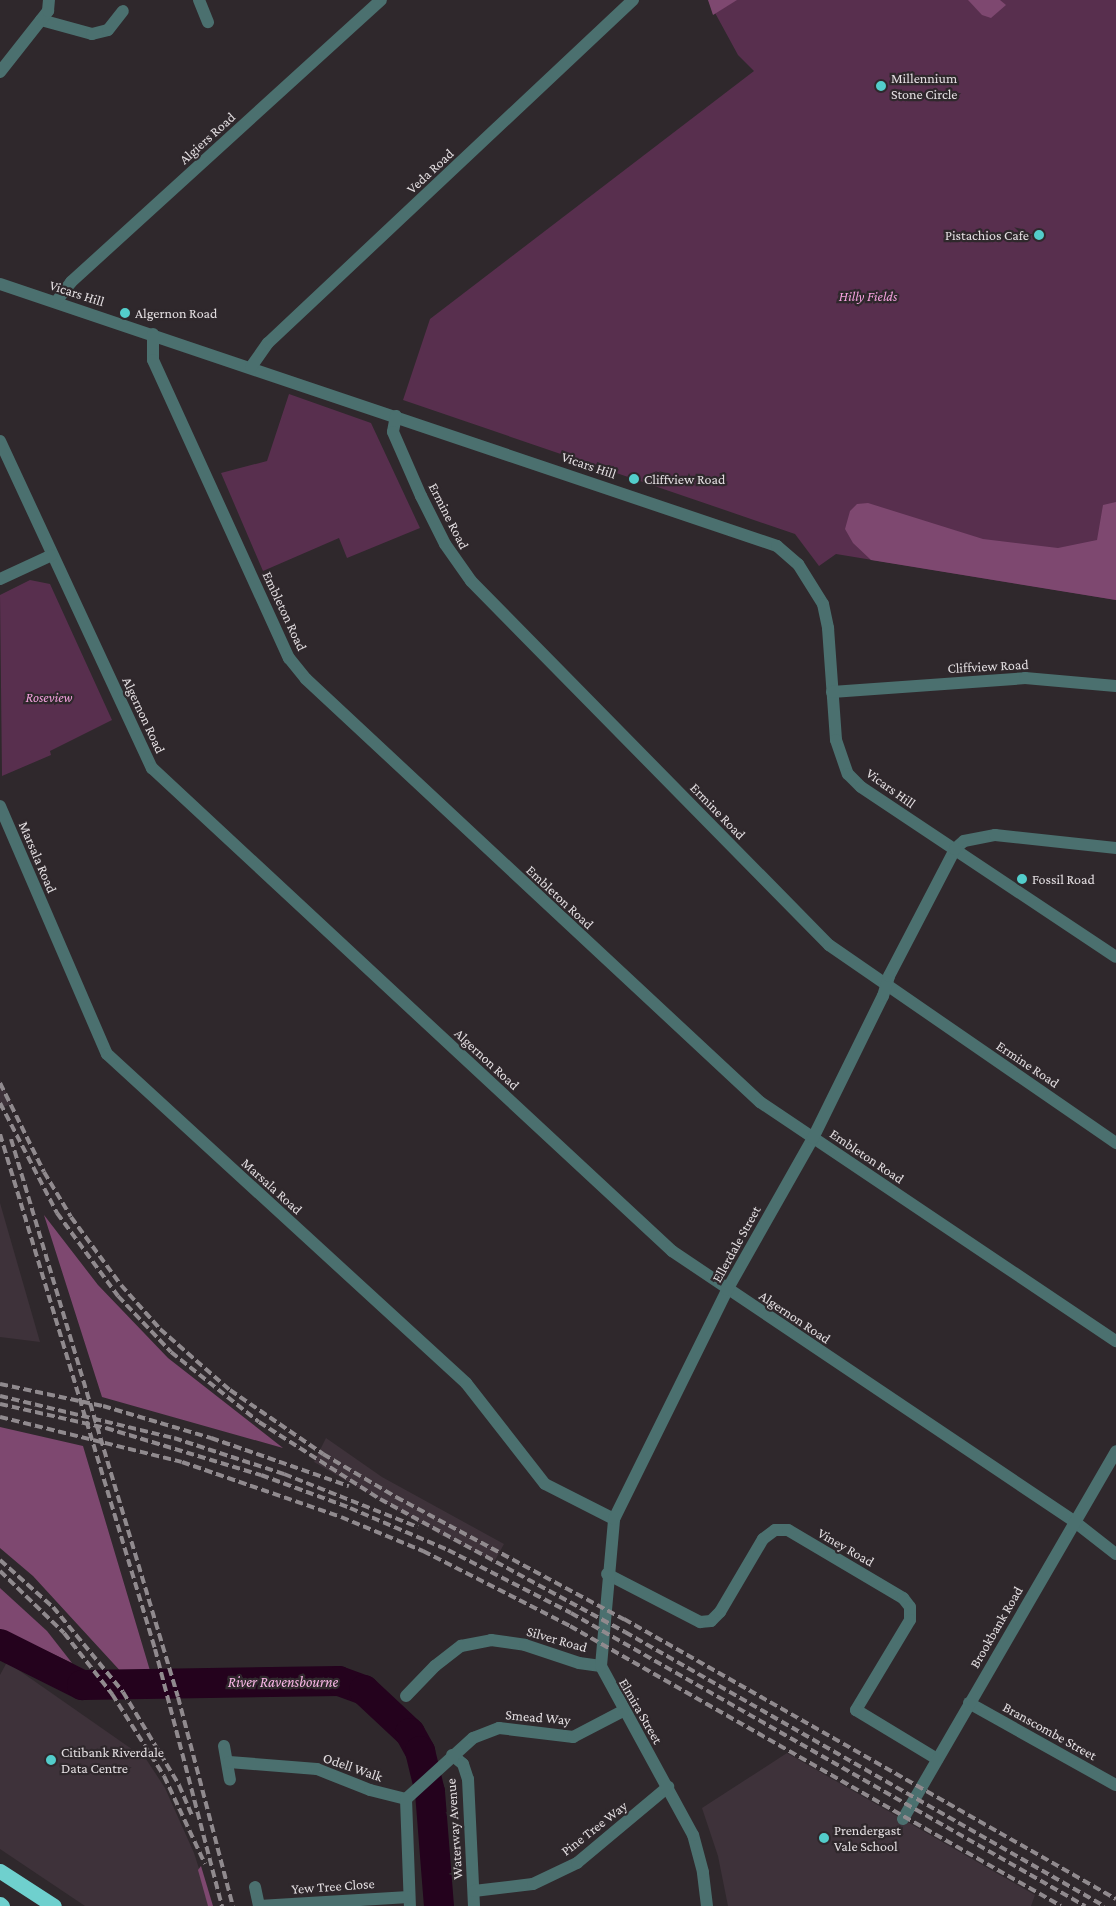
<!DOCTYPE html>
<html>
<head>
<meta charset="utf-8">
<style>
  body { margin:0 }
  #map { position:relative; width:1116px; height:1906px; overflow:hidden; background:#2f282c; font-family:"Crimson Pro",serif }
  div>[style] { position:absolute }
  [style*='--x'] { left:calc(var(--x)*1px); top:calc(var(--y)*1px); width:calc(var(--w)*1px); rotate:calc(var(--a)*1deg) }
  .built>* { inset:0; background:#3e323a }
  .green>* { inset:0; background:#582f4e }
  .forest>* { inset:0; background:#7e4870 }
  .river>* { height:30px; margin:-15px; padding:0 15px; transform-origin:15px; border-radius:15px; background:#24021d }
  .minor>* { height:12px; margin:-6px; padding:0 6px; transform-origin:6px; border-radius:6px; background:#4b706f }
  .highway>* { height:15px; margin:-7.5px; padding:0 7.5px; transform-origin:7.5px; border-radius:7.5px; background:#6fd0ce }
  .rail>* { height:4px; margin-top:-2px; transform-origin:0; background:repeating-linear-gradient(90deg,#908a8e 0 8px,transparent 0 12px) }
  .dots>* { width:14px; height:14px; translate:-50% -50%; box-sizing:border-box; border:2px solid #2f282c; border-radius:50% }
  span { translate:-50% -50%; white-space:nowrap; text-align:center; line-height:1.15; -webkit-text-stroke:4.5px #2f282c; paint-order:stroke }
  .poi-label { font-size:14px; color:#e3dee1 }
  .left { translate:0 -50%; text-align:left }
  .right { translate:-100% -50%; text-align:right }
  .street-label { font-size:14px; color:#e3dee1 }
  .park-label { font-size:14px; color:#f3a1dd; font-style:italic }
  .water-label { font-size:15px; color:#f8b6e5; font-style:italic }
</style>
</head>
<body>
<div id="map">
  <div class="built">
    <div style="clip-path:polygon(0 1080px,12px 1104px,0 1108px)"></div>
    <div style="clip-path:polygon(0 1203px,40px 1342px,0 1337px)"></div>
    <div style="clip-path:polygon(326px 1438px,382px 1477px,504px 1544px,494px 1562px,439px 1534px,314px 1462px)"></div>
    <div style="clip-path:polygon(7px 1662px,146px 1759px,165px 1788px,194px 1853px,211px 1906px,85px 1906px,0 1849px,0 1675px)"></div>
    <div style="clip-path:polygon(787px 1753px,1035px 1895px,1031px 1906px,728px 1906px,718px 1856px,702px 1808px)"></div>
  </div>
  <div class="green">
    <div style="clip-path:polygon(708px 0,1116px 0,1116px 600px,836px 554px,819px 566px,795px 534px,403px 400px,430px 319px,754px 71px,738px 55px)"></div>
    <div style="clip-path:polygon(289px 394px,371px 423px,420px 528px,347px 558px,339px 538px,263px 571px,221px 473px,267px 461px)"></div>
    <div style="clip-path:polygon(30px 580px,50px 584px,112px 720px,50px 751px,51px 755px,2px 776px,0 595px)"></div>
  </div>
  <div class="forest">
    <div style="clip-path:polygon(708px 0,737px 0,713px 15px)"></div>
    <div style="clip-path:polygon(968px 0,1000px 0,1006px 5px,991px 18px,982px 15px)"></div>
    <div style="clip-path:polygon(1116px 502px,1116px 600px,871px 560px,853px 543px,845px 529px,850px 511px,857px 504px,868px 503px,983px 539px,1058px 548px,1097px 540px,1103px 505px)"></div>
    <div style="clip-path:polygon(44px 1215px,98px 1285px,168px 1358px,283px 1448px,102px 1397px)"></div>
    <div style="clip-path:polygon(0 1427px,83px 1446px,151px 1674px,124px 1675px,33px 1576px,0 1548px)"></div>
    <div style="clip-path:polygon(0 1588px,47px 1631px,72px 1663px,0 1629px)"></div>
    <div style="clip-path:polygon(201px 1866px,213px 1906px,208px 1906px,198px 1870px)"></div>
  </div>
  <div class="river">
    <div style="--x:0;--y:1644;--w:92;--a:26.6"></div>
    <div style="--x:82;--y:1685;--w:257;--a:-0.9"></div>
    <div style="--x:339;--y:1681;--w:27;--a:20"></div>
    <div style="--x:364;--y:1690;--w:63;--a:43.1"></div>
    <div style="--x:410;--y:1733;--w:21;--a:61"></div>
    <div style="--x:420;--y:1751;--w:42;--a:76.3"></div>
    <div style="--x:430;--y:1792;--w:114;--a:85.5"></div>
  </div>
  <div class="minor">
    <div style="--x:199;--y:0;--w:24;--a:68"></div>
    <div style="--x:41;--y:20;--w:53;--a:15.4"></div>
    <div style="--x:92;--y:34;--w:16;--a:-14"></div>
    <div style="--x:108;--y:30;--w:24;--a:-52"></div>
    <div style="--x:0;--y:72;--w:78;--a:-51.8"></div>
    <div style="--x:48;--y:11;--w:11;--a:-85"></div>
    <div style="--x:0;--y:284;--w:820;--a:18.63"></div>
    <div style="--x:777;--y:546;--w:28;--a:41"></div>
    <div style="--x:798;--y:564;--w:47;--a:58"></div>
    <div style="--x:823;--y:604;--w:25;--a:78"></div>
    <div style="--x:828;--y:628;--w:112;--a:85.9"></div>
    <div style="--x:836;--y:740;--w:36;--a:71"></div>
    <div style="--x:848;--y:774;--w:18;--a:45"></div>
    <div style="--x:861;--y:787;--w:306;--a:33.7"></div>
    <div style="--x:56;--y:302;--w:25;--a:-53"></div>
    <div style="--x:71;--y:282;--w:419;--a:-42.3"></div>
    <div style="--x:153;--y:334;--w:26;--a:90"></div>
    <div style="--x:153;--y:360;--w:328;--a:65.5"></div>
    <div style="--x:289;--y:658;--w:27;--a:51"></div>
    <div style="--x:306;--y:679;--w:621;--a:42.98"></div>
    <div style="--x:760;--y:1102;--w:429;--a:33.9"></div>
    <div style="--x:251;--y:367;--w:29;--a:-55"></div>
    <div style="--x:268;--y:343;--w:501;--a:-43.22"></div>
    <div style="--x:396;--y:416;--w:16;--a:101"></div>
    <div style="--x:393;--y:432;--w:70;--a:66.4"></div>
    <div style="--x:421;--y:496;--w:54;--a:63.4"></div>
    <div style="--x:445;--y:544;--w:45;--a:54.9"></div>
    <div style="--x:471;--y:581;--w:511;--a:45.48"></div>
    <div style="--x:829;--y:945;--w:349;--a:34.6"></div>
    <div style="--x:0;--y:441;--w:361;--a:65.1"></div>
    <div style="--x:152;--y:768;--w:710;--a:42.89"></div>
    <div style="--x:672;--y:1251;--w:486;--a:33.9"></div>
    <div style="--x:1075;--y:1522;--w:52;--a:38"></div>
    <div style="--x:0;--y:579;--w:57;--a:-24.8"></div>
    <div style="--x:832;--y:692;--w:194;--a:-4.1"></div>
    <div style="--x:1025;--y:678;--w:91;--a:5"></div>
    <div style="--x:0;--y:806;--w:270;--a:66.7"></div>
    <div style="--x:107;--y:1054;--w:487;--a:42.5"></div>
    <div style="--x:466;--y:1383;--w:128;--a:52"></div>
    <div style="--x:545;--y:1484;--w:77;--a:26.9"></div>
    <div style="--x:607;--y:1574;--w:105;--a:27.3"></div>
    <div style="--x:700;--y:1622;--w:11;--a:-5"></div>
    <div style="--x:711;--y:1621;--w:13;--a:-45"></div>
    <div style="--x:720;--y:1612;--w:85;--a:-59.5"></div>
    <div style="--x:763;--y:1539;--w:15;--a:-37"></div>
    <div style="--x:775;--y:1530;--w:13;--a:0"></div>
    <div style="--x:788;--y:1530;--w:134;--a:30.6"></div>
    <div style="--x:903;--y:1598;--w:11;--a:52"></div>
    <div style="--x:910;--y:1607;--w:13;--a:90"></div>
    <div style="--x:910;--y:1620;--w:105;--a:121"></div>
    <div style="--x:856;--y:1710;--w:95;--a:31.2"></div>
    <div style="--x:406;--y:1696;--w:42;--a:-46"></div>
    <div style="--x:435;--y:1666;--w:33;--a:-38"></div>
    <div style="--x:461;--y:1646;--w:31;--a:-11"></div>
    <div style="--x:491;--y:1640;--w:34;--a:8"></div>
    <div style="--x:525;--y:1645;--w:57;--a:18.4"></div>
    <div style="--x:579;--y:1663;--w:22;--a:8"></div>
    <div style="--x:969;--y:1703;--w:168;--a:29.2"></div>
    <div style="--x:224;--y:1746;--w:34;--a:80"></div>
    <div style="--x:452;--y:1755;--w:14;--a:39"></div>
    <div style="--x:463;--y:1764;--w:16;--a:72"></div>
    <div style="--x:468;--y:1779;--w:127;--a:87.3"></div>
    <div style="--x:229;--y:1762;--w:88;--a:4.5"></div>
    <div style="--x:317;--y:1769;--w:57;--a:21.6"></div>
    <div style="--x:370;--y:1790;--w:37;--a:14"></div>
    <div style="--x:406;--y:1799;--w:91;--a:-42.3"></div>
    <div style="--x:473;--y:1738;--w:28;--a:-21"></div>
    <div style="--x:499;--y:1728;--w:75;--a:6.9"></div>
    <div style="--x:573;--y:1737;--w:56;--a:-27.5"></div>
    <div style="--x:406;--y:1799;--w:107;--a:87.9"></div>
    <div style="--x:903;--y:1819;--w:425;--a:-59.9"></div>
    <div style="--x:255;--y:1887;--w:19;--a:78"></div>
    <div style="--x:259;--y:1906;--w:150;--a:-3.4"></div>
    <div style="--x:474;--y:1891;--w:59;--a:-6.8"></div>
    <div style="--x:533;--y:1884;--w:49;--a:-25.5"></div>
    <div style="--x:577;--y:1863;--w:119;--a:-39.9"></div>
    <div style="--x:707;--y:1906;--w:34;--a:-97"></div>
    <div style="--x:703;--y:1872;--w:38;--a:-105"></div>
    <div style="--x:693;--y:1835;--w:192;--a:-118.6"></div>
    <div style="--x:601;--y:1666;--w:148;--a:-84.9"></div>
    <div style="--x:614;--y:1519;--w:255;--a:-63.7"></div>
    <div style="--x:727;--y:1290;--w:175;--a:-60.5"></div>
    <div style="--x:813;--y:1138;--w:158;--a:-63.8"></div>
    <div style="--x:883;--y:996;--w:21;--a:-73"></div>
    <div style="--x:889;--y:976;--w:143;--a:-62.5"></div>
    <div style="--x:955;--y:849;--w:12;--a:-42"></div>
    <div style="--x:964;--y:841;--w:32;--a:-11"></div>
    <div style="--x:995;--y:835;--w:122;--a:6.1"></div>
  </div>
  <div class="highway">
    <div style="--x:0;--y:1871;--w:64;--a:32.9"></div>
    <div style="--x:0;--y:1904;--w:3;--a:45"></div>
  </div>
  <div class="rail">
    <div style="--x:0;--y:1083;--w:99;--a:63.7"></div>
    <div style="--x:44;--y:1172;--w:52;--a:59"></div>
    <div style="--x:71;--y:1217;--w:84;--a:53.7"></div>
    <div style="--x:121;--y:1285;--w:59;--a:48.4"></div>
    <div style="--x:160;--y:1329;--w:93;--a:41.1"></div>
    <div style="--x:230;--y:1390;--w:113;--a:34.5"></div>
    <div style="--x:323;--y:1454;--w:85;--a:30.5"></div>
    <div style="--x:396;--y:1497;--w:259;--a:28.2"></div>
    <div style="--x:624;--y:1619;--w:566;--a:29.64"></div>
    <div style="--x:0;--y:1103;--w:124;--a:62.6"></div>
    <div style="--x:57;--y:1213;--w:103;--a:53.7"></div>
    <div style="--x:118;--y:1296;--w:77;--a:46.6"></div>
    <div style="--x:171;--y:1352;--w:112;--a:38.5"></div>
    <div style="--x:259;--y:1422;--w:143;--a:32.5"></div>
    <div style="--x:380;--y:1499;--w:279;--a:28.5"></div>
    <div style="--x:625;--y:1632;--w:552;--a:29.77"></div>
    <div style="--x:0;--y:1134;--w:538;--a:73.25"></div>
    <div style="--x:155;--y:1649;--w:266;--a:75.4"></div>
    <div style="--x:11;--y:1139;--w:582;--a:73.34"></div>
    <div style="--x:178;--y:1697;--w:216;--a:75.3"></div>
    <div style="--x:0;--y:1384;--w:105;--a:12.1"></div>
    <div style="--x:103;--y:1406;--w:113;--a:16.5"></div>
    <div style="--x:211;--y:1438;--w:146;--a:19.2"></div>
    <div style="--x:0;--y:1396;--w:179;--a:13.6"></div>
    <div style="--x:174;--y:1438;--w:116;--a:18.1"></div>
    <div style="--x:284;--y:1474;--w:144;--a:21.6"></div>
    <div style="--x:0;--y:1404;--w:109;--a:12.8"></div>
    <div style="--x:106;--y:1428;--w:162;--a:16.9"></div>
    <div style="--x:261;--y:1475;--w:95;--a:20.3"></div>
    <div style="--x:350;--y:1508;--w:107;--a:23.2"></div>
    <div style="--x:448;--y:1550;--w:138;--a:27.1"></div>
    <div style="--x:571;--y:1613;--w:592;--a:29.68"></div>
    <div style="--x:0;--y:1417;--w:187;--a:13.9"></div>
    <div style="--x:182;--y:1462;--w:168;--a:19.1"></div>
    <div style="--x:341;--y:1517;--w:89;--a:22.5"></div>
    <div style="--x:423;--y:1551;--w:165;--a:27"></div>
    <div style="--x:570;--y:1626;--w:565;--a:29.69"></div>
    <div style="--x:0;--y:1560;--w:71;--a:41.6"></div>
    <div style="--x:53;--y:1607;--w:110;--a:50.5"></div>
    <div style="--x:123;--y:1692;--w:109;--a:58.9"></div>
    <div style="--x:179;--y:1785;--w:33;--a:67"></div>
    <div style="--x:0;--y:1571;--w:89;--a:44.1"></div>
    <div style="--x:64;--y:1633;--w:78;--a:51.8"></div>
    <div style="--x:112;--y:1694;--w:97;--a:57.6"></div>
    <div style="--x:164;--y:1776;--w:97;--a:65"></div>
  </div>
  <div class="dots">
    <div style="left:881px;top:86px;background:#53cdcb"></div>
    <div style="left:1039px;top:235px;background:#53cdcb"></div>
    <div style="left:125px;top:313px;background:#53cdcb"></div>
    <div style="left:634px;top:479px;background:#53cdcb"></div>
    <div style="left:1022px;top:879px;background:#53cdcb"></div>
    <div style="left:51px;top:1760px;background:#53cdcb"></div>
    <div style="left:824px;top:1838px;background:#53cdcb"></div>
  </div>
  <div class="poi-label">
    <span class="left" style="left:891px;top:86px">Millennium<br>Stone Circle</span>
    <span class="right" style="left:1029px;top:235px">Pistachios Cafe</span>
    <span class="left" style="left:135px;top:313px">Algernon Road</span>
    <span class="left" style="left:644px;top:479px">Cliffview Road</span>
    <span class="left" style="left:1032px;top:879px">Fossil Road</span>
    <span class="left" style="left:61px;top:1760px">Citibank Riverdale<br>Data Centre</span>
    <span class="left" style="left:834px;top:1838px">Prendergast<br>Vale School</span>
  </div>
  <div class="street-label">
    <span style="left:207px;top:138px;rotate:-42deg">Algiers Road</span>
    <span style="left:430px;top:171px;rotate:-43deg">Veda Road</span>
    <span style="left:77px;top:293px;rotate:18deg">Vicars Hill</span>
    <span style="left:589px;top:465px;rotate:19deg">Vicars Hill</span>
    <span style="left:449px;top:516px;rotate:63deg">Ermine Road</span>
    <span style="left:285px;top:611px;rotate:65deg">Embleton Road</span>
    <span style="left:988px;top:666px;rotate:-3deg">Cliffview Road</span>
    <span style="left:144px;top:715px;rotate:65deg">Algernon Road</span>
    <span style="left:891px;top:788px;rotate:36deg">Vicars Hill</span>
    <span style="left:718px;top:811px;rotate:46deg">Ermine Road</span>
    <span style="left:38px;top:857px;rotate:67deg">Marsala Road</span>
    <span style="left:560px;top:897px;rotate:43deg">Embleton Road</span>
    <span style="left:487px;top:1059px;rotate:43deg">Algernon Road</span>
    <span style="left:1028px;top:1064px;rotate:34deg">Ermine Road</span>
    <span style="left:867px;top:1156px;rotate:34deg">Embleton Road</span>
    <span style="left:272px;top:1186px;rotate:42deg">Marsala Road</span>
    <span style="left:736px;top:1244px;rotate:-61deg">Ellerdale Street</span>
    <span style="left:795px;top:1317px;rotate:34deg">Algernon Road</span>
    <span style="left:846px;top:1547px;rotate:30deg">Viney Road</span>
    <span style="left:996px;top:1627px;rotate:-60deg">Brookbank Road</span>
    <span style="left:557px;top:1639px;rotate:16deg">Silver Road</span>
    <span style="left:641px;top:1711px;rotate:60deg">Elmira Street</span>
    <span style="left:538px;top:1717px;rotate:5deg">Smead Way</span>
    <span style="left:1050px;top:1731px;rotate:29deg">Branscombe Street</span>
    <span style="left:353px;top:1767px;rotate:19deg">Odell Walk</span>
    <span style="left:594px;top:1828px;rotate:-38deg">Pine Tree Way</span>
    <span style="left:454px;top:1829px;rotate:-94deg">Waterway Avenue</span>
    <span style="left:333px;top:1886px;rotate:-4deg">Yew Tree Close</span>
  </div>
  <div class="park-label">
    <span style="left:868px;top:296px">Hilly Fields</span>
    <span style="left:49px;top:697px">Roseview</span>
  </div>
  <div class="water-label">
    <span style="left:283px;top:1683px">River Ravensbourne</span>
  </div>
</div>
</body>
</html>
